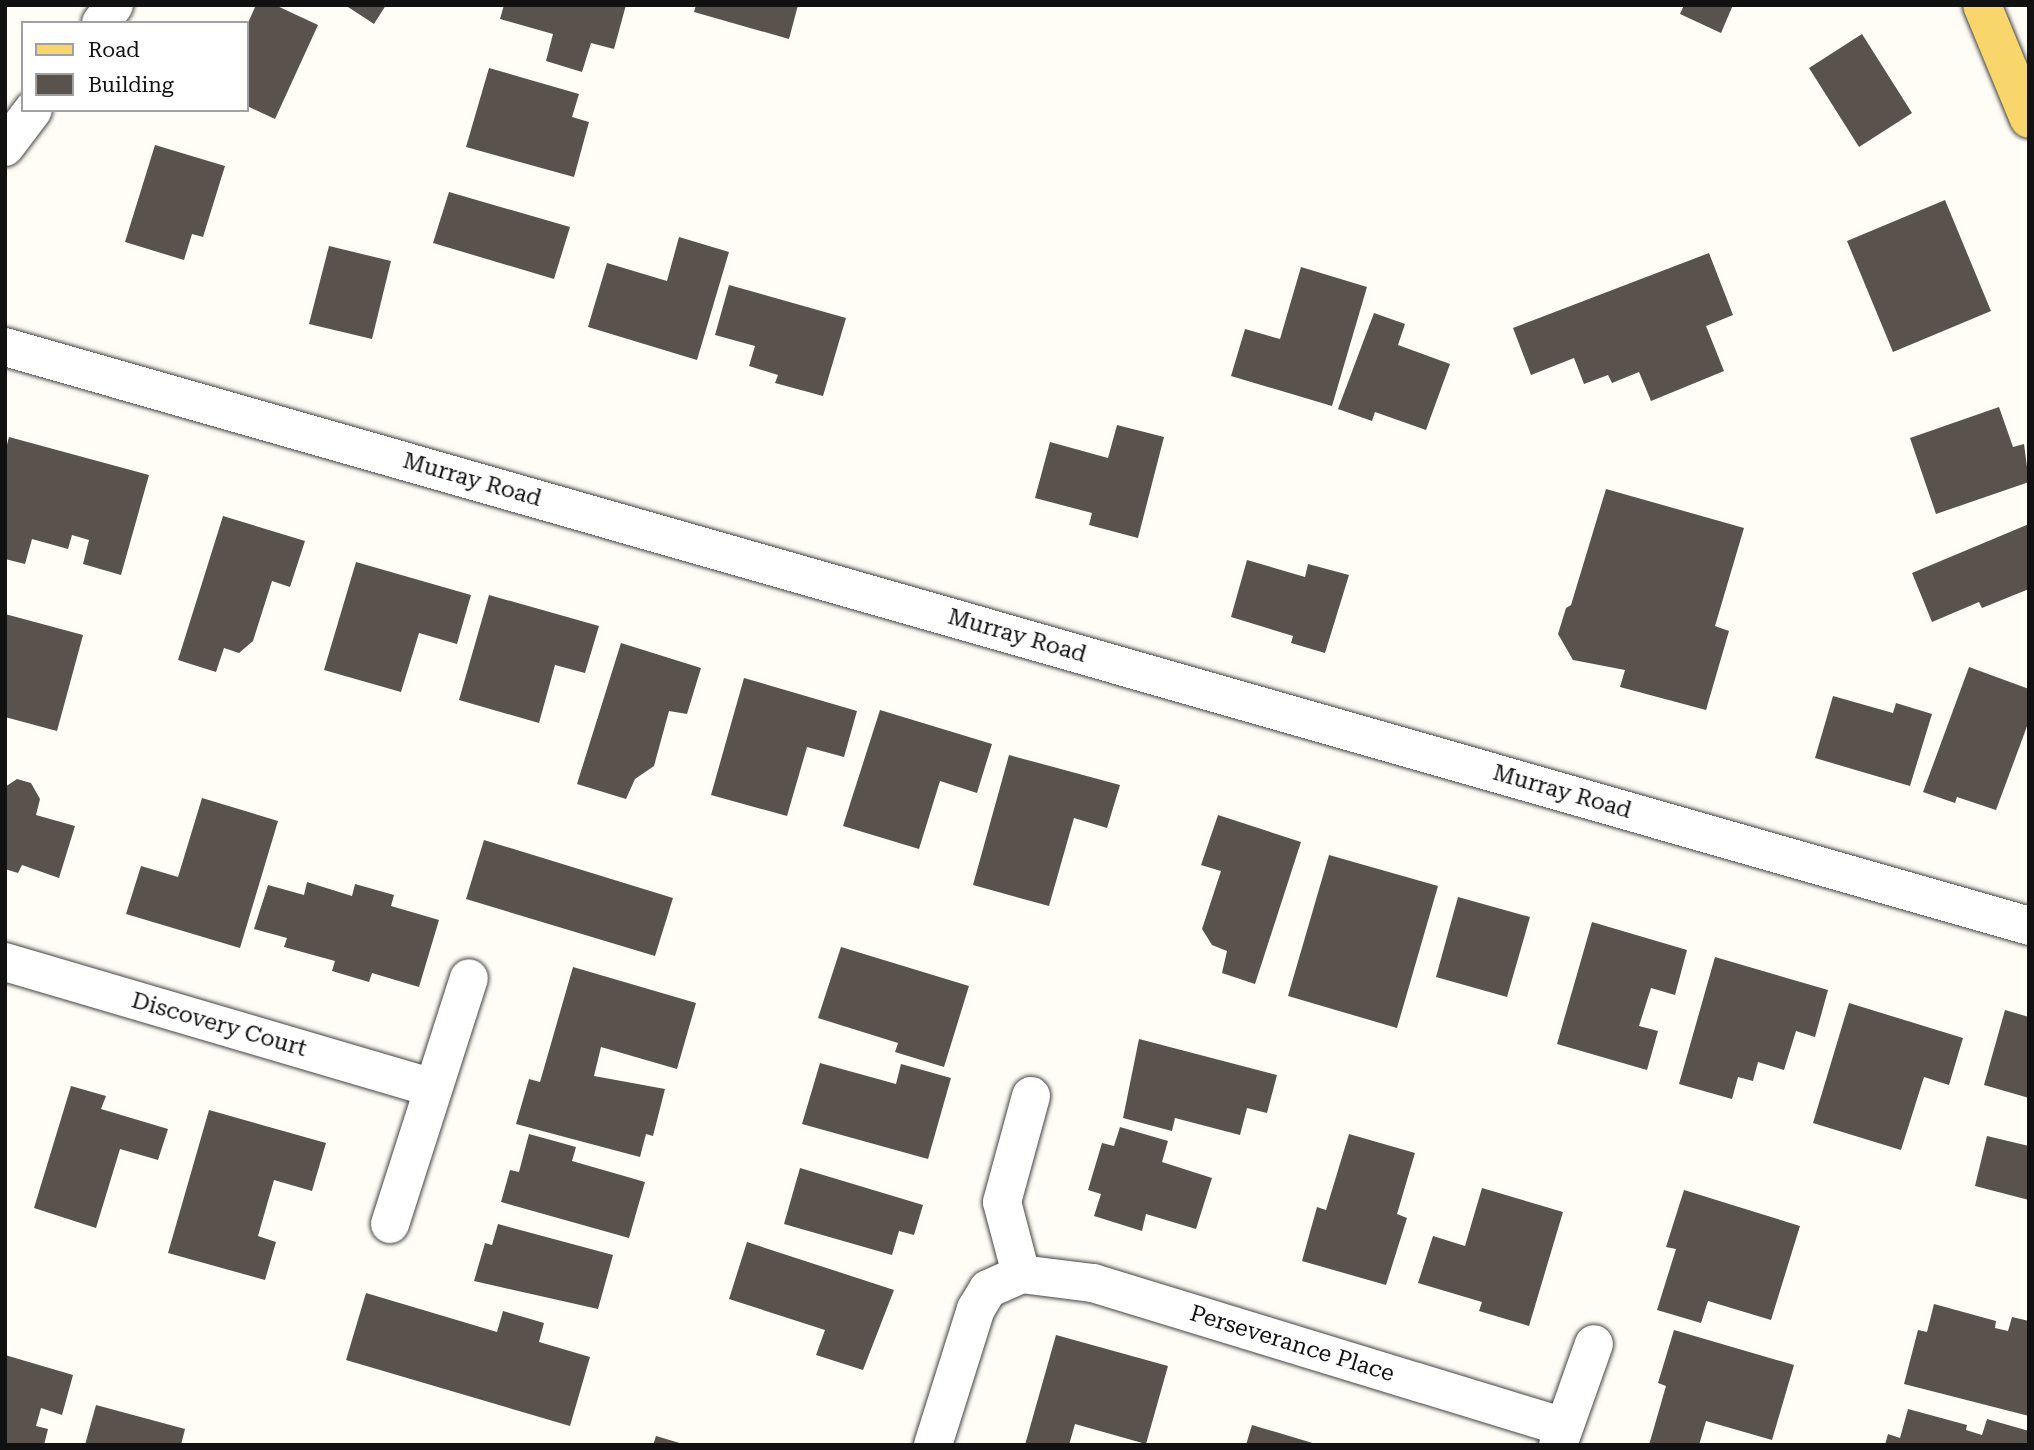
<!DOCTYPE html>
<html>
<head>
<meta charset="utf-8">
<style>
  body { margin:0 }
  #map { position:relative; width:2034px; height:1450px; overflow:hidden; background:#fffdf5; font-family:"Roboto Serif",serif }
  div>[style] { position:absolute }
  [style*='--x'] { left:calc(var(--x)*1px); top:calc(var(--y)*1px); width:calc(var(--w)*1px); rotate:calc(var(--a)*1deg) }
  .building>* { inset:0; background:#5a524d }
  .roads { filter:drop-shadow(0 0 2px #444) drop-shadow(0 0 2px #444) }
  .minor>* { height:38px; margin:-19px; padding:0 19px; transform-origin:19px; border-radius:19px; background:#fff }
  .major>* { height:38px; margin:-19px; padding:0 19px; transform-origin:19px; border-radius:19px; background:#f9d66b }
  span { translate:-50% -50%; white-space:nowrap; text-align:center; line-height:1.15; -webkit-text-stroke:7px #fff; paint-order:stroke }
  .street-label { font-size:23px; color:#111 }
  .frame { position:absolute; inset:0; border:7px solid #111; pointer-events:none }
  .legend { position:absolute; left:21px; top:21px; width:228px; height:91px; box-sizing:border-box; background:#fff; border:2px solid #a0a0a0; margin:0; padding:9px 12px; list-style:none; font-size:21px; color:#111 }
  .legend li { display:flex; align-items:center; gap:14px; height:35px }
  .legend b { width:35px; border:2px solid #a0a0a0 }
</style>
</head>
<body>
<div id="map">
  <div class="building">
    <div style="clip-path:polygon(256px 5px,275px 5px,318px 25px,275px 119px,247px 106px,247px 25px)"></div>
    <div style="clip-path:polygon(345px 5px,386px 5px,374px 24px)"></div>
    <div style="clip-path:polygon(504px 5px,626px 5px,614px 49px,591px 43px,582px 72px,546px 61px,553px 34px,500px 19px)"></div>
    <div style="clip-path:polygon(696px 5px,798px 5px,789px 39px,694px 12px)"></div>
    <div style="clip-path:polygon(1684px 5px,1733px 5px,1721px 33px,1680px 14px)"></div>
    <div style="clip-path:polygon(1862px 34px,1912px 113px,1859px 147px,1809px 68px)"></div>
    <div style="clip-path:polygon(489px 68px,579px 94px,572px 117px,589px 122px,574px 177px,466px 147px)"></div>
    <div style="clip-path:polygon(155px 145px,225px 166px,203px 237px,192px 234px,184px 260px,125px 242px)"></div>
    <div style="clip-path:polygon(449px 192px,570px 227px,554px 279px,433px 243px)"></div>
    <div style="clip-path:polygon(1945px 200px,1991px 311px,1893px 352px,1847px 241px)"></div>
    <div style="clip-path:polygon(679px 237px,729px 252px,697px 360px,588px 327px,607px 263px,667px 281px)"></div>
    <div style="clip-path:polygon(329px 246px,391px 261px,372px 339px,309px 324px)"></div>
    <div style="clip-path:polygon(1709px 253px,1733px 315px,1706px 326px,1724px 371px,1651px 401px,1639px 372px,1612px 383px,1608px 375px,1584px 384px,1574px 358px,1531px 375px,1513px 328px)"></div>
    <div style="clip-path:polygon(1301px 267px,1367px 287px,1332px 406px,1231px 376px,1245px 329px,1280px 339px)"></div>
    <div style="clip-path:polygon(729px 285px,846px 318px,823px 396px,775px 383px,778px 375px,749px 366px,755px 346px,715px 335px)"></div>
    <div style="clip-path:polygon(1374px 313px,1405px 324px,1398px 345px,1450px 364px,1426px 430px,1375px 412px,1372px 421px,1338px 409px)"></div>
    <div style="clip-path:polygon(1999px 407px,2013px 447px,2024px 444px,2029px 482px,1936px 514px,1910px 438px)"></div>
    <div style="clip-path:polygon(1117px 425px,1164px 437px,1138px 538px,1089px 525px,1092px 513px,1035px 498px,1050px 442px,1108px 458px)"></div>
    <div style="clip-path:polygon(9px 437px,149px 475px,121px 575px,83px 564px,89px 540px,72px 535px,68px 549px,32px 539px,25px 564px,5px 559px,5px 452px)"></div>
    <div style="clip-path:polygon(1606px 489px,1744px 528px,1715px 626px,1729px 631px,1706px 710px,1620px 687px,1625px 670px,1573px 660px,1558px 634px,1566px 608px,1571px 605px)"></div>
    <div style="clip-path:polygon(223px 516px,305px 541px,290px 587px,272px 581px,253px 641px,239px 653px,224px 648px,216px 672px,178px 660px)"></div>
    <div style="clip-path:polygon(2029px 524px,2029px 589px,1982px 608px,1979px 602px,1932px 622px,1912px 573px)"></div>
    <div style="clip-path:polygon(1247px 560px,1305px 577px,1308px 564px,1349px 575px,1325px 653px,1291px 643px,1293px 636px,1231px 617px)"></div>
    <div style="clip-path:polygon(356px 562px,471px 595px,457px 644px,419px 633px,401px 692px,324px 670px)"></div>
    <div style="clip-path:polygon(489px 595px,599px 626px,585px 673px,555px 665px,539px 723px,459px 700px)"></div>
    <div style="clip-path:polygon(5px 614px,83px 635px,57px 731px,5px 717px)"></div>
    <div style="clip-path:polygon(621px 643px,701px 668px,687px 714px,669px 711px,654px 766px,635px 779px,626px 799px,577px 784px)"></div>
    <div style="clip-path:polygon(1969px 667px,2029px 689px,2029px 721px,1996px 810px,1957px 797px,1955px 803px,1923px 792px)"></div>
    <div style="clip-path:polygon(744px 678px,857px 711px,844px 757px,807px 747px,787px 816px,711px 795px)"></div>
    <div style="clip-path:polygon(1833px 696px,1893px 713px,1896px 703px,1932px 714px,1910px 786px,1815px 758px)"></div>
    <div style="clip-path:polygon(880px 710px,992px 744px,977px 793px,940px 781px,919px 849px,843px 826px)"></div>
    <div style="clip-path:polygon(1009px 755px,1120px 785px,1107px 828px,1074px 818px,1049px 906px,973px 885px)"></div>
    <div style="clip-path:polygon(17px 779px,31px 783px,40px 799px,36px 815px,75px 826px,59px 878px,22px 865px,18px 873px,5px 869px,5px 787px)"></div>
    <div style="clip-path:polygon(202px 798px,278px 821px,240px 948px,126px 914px,141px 866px,178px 877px)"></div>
    <div style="clip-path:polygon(1218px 815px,1301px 842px,1255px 984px,1222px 973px,1227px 951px,1212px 945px,1202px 929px,1221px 871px,1201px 865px)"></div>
    <div style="clip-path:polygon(484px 840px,673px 898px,655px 956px,466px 899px)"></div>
    <div style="clip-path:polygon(1329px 855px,1438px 886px,1397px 1028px,1288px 996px)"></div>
    <div style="clip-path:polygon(307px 882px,352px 896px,355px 884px,394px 895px,391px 906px,439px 920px,419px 987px,372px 973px,369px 982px,332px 971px,335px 961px,284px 947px,287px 938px,254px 929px,268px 885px,304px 895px)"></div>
    <div style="clip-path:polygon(1458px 897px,1530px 917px,1507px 997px,1436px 977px)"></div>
    <div style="clip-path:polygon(1592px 922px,1687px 950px,1675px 995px,1651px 988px,1639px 1026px,1658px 1031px,1647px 1070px,1557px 1044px)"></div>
    <div style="clip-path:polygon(841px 947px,969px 986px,944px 1067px,895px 1052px,898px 1043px,818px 1018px)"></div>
    <div style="clip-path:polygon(1715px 957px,1828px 990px,1815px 1037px,1796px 1031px,1784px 1070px,1758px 1062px,1753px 1081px,1738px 1077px,1732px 1099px,1679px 1084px)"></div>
    <div style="clip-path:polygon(573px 967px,696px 1003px,677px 1069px,601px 1047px,594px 1076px,665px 1089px,653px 1136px,646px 1134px,640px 1157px,516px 1124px,529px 1079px,540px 1082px)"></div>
    <div style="clip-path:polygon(1849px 1003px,1963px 1038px,1949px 1085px,1924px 1077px,1901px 1150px,1813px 1123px)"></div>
    <div style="clip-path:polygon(2005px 1010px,2029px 1017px,2029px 1098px,1984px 1085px)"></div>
    <div style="clip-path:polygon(1139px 1039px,1277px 1075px,1267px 1113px,1247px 1108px,1240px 1135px,1175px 1118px,1172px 1131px,1123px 1118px)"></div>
    <div style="clip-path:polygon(820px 1063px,896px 1084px,901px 1064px,951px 1078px,928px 1159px,802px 1124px)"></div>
    <div style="clip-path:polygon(71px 1086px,106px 1096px,101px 1109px,168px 1129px,158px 1160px,120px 1149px,96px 1228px,34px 1208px)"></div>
    <div style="clip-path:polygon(209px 1110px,326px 1143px,312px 1191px,274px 1180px,258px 1236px,276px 1242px,265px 1280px,168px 1253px)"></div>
    <div style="clip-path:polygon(1120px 1127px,1168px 1141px,1162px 1162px,1212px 1178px,1196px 1229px,1146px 1214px,1142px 1231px,1094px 1216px,1101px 1194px,1088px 1190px,1102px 1143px,1114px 1146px)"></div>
    <div style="clip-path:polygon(529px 1134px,576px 1147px,572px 1161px,645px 1182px,629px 1238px,501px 1202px,510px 1170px,519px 1172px)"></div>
    <div style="clip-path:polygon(1349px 1134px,1415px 1153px,1397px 1214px,1407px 1218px,1386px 1285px,1302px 1261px,1317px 1207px,1326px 1210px)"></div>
    <div style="clip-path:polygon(1987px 1136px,2029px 1146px,2029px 1200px,1975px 1186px)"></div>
    <div style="clip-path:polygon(800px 1168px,923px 1205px,914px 1235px,899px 1231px,892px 1255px,784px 1224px)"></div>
    <div style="clip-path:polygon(1482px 1188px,1563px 1212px,1529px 1326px,1479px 1311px,1482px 1302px,1418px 1283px,1433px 1236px,1465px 1246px)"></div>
    <div style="clip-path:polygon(1684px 1190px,1800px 1226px,1771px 1320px,1708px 1301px,1701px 1323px,1657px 1310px,1676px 1249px,1666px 1247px)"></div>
    <div style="clip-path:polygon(498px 1224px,613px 1255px,598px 1309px,474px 1281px,485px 1243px,492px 1245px)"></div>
    <div style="clip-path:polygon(747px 1242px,894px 1290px,863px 1370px,816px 1355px,825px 1330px,729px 1299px)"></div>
    <div style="clip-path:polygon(366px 1293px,497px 1332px,503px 1311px,544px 1323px,539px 1342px,590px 1357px,570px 1426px,346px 1360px)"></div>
    <div style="clip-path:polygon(1934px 1304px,1996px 1321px,1995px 1328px,2008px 1331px,2012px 1317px,2029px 1321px,2029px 1416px,1904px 1384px,1918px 1330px,1927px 1332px)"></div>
    <div style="clip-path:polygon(1674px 1330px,1794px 1365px,1772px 1440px,1706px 1421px,1699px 1445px,1649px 1445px,1666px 1386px,1658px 1383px)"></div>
    <div style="clip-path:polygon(1056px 1335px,1168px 1366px,1146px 1444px,1075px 1424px,1069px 1445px,1025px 1445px)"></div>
    <div style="clip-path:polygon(5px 1355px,73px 1375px,62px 1415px,41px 1408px,36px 1426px,48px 1429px,44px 1445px,5px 1445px)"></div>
    <div style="clip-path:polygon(96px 1405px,185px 1429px,181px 1445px,85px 1445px)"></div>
    <div style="clip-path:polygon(1908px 1409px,1967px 1425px,1966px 1430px,1982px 1435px,1987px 1419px,2029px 1431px,2029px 1445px,1885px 1445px,1888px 1434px,1900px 1438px)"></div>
    <div style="clip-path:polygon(1252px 1425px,1316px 1444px,1316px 1445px,1246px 1445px)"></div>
    <div style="clip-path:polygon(656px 1436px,683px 1444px,683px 1445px,653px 1445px)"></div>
  </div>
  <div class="roads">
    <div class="minor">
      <div style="--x:101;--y:23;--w:22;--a:-54"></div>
      <div style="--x:5;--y:147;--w:46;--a:-52.9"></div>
      <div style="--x:5;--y:347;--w:2105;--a:15.96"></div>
      <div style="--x:5;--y:962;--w:446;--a:16.4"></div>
      <div style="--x:390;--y:1224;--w:258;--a:-72.2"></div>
      <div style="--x:1021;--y:1274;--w:74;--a:-104.8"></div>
      <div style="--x:1002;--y:1202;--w:110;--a:-74.7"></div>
      <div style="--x:933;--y:1445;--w:143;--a:-72.5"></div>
      <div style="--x:976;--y:1309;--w:23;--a:-59"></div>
      <div style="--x:988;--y:1289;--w:36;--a:-24"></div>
      <div style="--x:1021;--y:1274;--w:73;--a:7.1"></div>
      <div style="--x:1093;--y:1283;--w:490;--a:17"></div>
      <div style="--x:1558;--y:1445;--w:107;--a:-70.4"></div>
    </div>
    <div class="major">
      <div style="--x:1982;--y:5;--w:123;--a:67.6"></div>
    </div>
  </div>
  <div class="street-label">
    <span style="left:472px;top:480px;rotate:16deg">Murray Road</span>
    <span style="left:1017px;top:636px;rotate:16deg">Murray Road</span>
    <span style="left:1562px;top:792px;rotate:16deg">Murray Road</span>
    <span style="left:219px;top:1025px;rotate:16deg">Discovery Court</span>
    <span style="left:1292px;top:1344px;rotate:17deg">Perseverance Place</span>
  </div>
  <div class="frame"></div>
  <ul class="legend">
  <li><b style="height:9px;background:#f9d66b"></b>Road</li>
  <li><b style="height:19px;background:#5a524d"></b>Building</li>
  </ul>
</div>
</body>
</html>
